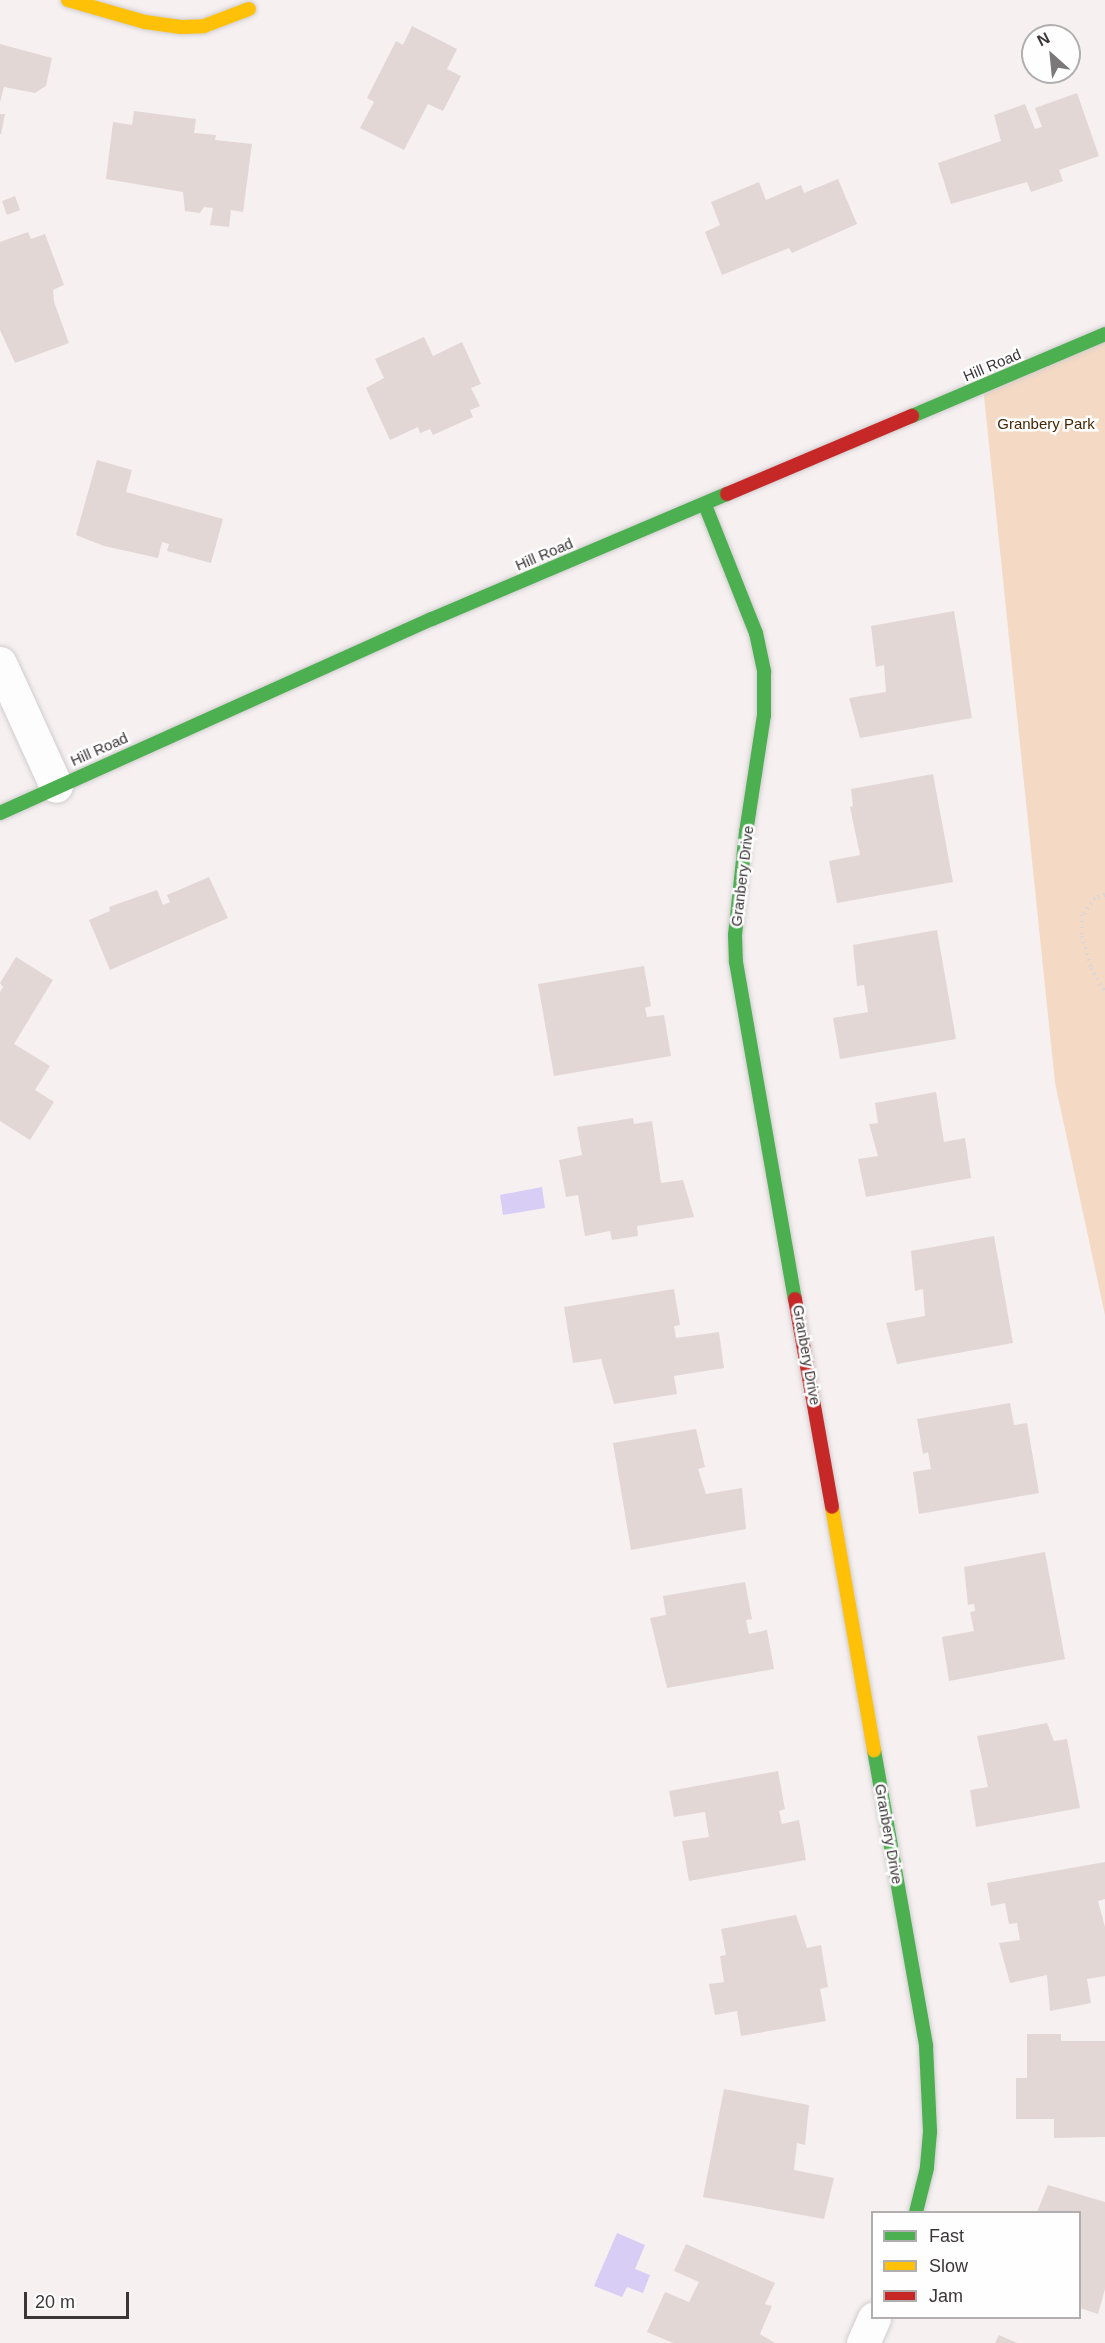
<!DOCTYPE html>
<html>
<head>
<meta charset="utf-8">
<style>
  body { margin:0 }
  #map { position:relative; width:1105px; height:2343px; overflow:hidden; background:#f6f0f1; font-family:Helvetica,sans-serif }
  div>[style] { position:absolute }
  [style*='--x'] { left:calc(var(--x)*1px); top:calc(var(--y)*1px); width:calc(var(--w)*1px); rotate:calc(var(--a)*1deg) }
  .green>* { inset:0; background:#f4d9c4 }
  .water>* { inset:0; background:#d8cdf5 }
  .building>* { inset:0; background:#e2d7d5 }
  .path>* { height:4px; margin-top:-2px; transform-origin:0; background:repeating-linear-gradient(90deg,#d8d6d7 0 1.5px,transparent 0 6px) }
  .roads { filter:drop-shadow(0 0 2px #d0cccd) drop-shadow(0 0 2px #d0cccd) }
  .street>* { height:33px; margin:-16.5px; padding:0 16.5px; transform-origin:16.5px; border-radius:16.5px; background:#fefdfd }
  .fast>* { height:14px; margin:-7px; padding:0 7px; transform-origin:7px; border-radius:7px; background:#4caf50 }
  .slow>* { height:14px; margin:-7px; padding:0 7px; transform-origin:7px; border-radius:7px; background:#ffc107 }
  .jam>* { height:14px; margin:-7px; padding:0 7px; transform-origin:7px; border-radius:7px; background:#c62828 }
  span { translate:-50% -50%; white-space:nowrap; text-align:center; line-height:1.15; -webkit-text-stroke:5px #fefefe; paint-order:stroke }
  .street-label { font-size:15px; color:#3b3637 }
  .park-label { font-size:15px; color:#452603 }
  .legend { position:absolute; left:871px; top:2211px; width:210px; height:108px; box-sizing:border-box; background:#fefefe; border:2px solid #b0aeae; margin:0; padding:8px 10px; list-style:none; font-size:18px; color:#3b3637 }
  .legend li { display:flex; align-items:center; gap:12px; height:30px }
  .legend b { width:30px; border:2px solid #b0aeae }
  .north { position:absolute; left:1021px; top:24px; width:60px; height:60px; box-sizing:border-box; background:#fefefe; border:2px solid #b0aeae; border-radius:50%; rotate:333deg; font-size:16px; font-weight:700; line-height:24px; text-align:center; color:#3b3637 }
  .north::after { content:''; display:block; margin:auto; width:21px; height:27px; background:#7c7778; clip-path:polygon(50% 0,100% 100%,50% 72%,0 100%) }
  .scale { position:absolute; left:24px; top:2292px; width:105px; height:27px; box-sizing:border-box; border:3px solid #3b3637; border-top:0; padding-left:8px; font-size:18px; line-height:21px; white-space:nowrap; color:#3b3637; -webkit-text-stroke:4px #fefefe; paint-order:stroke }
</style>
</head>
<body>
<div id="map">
  <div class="green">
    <div style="clip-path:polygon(1105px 334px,1105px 1315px,1055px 1083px,983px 386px)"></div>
  </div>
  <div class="water">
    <div style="clip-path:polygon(542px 1187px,545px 1208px,503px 1215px,500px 1195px)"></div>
    <div style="clip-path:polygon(617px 2233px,645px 2245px,635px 2269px,650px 2275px,643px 2293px,627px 2287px,622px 2297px,594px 2286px)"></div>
  </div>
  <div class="building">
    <div style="clip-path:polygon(412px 26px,457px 49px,447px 69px,461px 76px,443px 111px,428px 104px,404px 150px,360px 128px,374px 102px,367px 98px,396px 41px,403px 45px)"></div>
    <div style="clip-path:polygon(0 44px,52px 58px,46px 86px,35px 93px,4px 87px,0 102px)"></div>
    <div style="clip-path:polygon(1077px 93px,1099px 156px,1059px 170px,1063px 181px,1031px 192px,1027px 182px,951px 204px,938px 163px,1001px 141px,994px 115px,1025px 104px,1035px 129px,1042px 127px,1035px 108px)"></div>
    <div style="clip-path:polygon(134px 111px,196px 119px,194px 133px,216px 135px,215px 140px,252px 144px,243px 212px,231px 210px,229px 227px,210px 225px,213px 208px,204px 207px,200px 213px,185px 211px,183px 192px,106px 179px,113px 122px,132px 125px)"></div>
    <div style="clip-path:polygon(0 114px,5px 114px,1px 134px,0 134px)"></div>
    <div style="clip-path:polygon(838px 179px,857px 224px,792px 253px,789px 248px,722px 275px,705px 232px,720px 225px,711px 202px,759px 182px,766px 200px,801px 185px,804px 193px)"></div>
    <div style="clip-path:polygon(15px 196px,20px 210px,7px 215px,2px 201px)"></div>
    <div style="clip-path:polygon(28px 232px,31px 239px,45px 234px,64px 285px,53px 290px,54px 302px,69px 343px,15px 363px,0 330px,0 242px)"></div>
    <div style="clip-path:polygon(424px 337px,433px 356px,462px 342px,481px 384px,471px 388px,480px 406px,470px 410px,473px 417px,433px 435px,430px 429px,420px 433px,418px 427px,390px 440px,366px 388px,384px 378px,375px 359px)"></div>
    <div style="clip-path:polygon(97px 460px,132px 470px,126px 492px,223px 519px,211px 563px,167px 551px,169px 544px,162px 542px,158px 558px,104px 546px,76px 535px)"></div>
    <div style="clip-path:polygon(954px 611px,972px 718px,860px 738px,849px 698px,886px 692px,884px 665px,876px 667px,871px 626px)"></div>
    <div style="clip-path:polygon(933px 774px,953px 882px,837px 903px,829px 861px,860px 855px,850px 807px,853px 806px,851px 789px)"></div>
    <div style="clip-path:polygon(209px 877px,228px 918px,110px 970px,89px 920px,110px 911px,109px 907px,157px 890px,163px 905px,170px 902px,167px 895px)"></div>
    <div style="clip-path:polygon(937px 930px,956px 1039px,840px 1059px,833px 1018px,868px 1012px,864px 985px,857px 986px,853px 945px)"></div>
    <div style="clip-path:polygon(16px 957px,53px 980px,14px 1044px,50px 1066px,35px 1090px,54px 1102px,30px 1140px,0 1121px,0 992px,3px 987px,0 983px)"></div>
    <div style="clip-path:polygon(644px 966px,651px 1006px,645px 1008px,647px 1017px,664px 1015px,671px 1056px,554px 1076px,538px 984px)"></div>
    <div style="clip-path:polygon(936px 1092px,944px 1142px,965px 1138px,971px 1178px,866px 1197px,858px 1159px,878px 1156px,869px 1124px,878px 1123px,875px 1103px)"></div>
    <div style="clip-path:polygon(633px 1118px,634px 1124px,652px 1121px,661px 1183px,683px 1180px,694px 1217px,637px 1226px,638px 1236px,612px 1240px,610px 1231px,585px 1236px,578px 1195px,566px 1197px,559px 1160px,582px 1155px,577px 1127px)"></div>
    <div style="clip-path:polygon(994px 1236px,1013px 1343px,897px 1364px,886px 1323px,925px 1316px,923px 1289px,915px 1291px,911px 1251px)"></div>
    <div style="clip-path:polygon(674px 1289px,680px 1325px,674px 1326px,676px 1338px,719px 1332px,724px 1368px,674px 1376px,677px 1394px,614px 1404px,601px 1359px,573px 1363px,564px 1307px)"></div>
    <div style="clip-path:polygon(1010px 1403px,1014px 1425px,1027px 1423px,1039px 1493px,919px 1514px,913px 1472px,931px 1469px,928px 1452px,923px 1454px,917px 1419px)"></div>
    <div style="clip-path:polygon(696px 1429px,705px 1467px,698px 1469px,706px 1494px,742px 1488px,746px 1529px,631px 1550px,613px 1443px)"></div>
    <div style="clip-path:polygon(1045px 1552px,1065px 1659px,949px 1681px,942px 1637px,974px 1631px,970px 1612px,975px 1611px,974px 1604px,968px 1605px,964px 1567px)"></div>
    <div style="clip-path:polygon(745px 1582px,752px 1619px,746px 1620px,749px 1634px,767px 1630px,774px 1669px,667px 1688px,650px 1618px,666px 1615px,663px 1596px)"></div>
    <div style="clip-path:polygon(1047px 1723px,1054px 1741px,1067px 1739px,1080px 1808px,976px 1827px,970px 1790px,988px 1787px,977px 1736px)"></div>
    <div style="clip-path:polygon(778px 1771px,785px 1809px,779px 1811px,782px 1824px,799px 1820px,806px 1860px,689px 1881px,682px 1841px,709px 1837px,705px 1812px,674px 1817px,669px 1791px)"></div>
    <div style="clip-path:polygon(1105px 1862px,1105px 1899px,1098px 1901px,1105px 1927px,1105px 1976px,1087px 1979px,1091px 2003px,1050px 2011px,1047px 1975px,1010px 1983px,999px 1943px,1020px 1940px,1017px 1923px,1009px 1924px,1005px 1903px,991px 1906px,987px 1883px)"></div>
    <div style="clip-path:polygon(796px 1915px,807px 1948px,821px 1945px,828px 1987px,820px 1989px,826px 2021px,741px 2036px,737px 2011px,715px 2015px,709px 1984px,724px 1982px,720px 1956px,726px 1955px,721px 1929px)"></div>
    <div style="clip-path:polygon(1027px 2034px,1061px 2034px,1061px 2041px,1105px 2041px,1105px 2137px,1054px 2138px,1054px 2119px,1016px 2119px,1016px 2078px,1027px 2078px)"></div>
    <div style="clip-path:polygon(724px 2089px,809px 2105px,805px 2145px,797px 2143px,794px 2170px,834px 2178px,824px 2219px,703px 2197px)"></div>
    <div style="clip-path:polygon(1048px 2185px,1105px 2202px,1105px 2289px,1098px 2314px,1080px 2308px,1080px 2212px,1037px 2212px)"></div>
    <div style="clip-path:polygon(686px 2244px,775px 2283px,765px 2304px,772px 2306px,760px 2334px,775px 2343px,673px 2343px,647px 2332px,665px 2292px,689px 2302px,699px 2282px,674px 2271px)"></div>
    <div style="clip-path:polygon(999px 2335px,1017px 2343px,995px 2343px)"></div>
  </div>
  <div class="path">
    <div style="--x:1105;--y:895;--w:10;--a:163"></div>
    <div style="--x:1095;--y:898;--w:21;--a:127"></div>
    <div style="--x:1082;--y:915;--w:21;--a:90"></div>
    <div style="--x:1082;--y:936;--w:33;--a:74"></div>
    <div style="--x:1091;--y:968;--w:28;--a:60"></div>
  </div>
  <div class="roads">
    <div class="street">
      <div style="--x:0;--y:663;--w:135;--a:65.5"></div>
      <div style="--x:863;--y:2343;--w:27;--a:-66"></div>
    </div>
    <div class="fast">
      <div style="--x:912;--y:416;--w:210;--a:-23"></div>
      <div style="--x:705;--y:505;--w:138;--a:68.3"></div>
      <div style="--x:756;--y:633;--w:40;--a:78"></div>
      <div style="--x:764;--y:672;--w:43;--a:90"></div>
      <div style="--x:764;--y:715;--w:118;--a:98.7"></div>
      <div style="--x:746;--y:832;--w:104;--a:96.1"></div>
      <div style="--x:735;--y:935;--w:27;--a:88"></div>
      <div style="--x:736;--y:962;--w:342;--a:80.1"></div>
      <div style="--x:0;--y:813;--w:474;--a:-24.2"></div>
      <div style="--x:432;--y:619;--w:320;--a:-23"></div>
      <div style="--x:874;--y:1750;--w:301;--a:80"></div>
      <div style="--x:926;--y:2046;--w:86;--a:87.3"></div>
      <div style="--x:930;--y:2132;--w:36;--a:95"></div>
      <div style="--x:927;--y:2168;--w:45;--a:104"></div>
    </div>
    <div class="slow">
      <div style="--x:68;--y:0;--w:80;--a:15.9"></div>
      <div style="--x:145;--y:22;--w:36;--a:8"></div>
      <div style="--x:181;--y:27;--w:23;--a:-2"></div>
      <div style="--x:204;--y:26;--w:48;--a:-20.7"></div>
      <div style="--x:832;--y:1507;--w:247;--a:80.2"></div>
    </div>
    <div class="jam">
      <div style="--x:727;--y:494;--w:201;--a:-22.9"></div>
      <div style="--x:795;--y:1299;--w:211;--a:79.9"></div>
    </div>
  </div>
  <div class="street-label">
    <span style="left:992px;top:365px;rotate:-23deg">Hill Road</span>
    <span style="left:544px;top:554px;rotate:-23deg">Hill Road</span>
    <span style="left:99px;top:749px;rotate:-24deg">Hill Road</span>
    <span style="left:742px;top:876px;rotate:-83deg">Granbery Drive</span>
    <span style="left:807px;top:1355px;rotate:80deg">Granbery Drive</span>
    <span style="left:889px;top:1834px;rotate:80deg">Granbery Drive</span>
  </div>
  <div class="park-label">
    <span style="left:1046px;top:424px">Granbery Park</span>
  </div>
  <ul class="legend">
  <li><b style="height:8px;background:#4caf50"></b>Fast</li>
  <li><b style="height:8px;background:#ffc107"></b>Slow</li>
  <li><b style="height:8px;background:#c62828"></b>Jam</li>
  </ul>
  <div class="north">N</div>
  <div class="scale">20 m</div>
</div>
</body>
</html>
